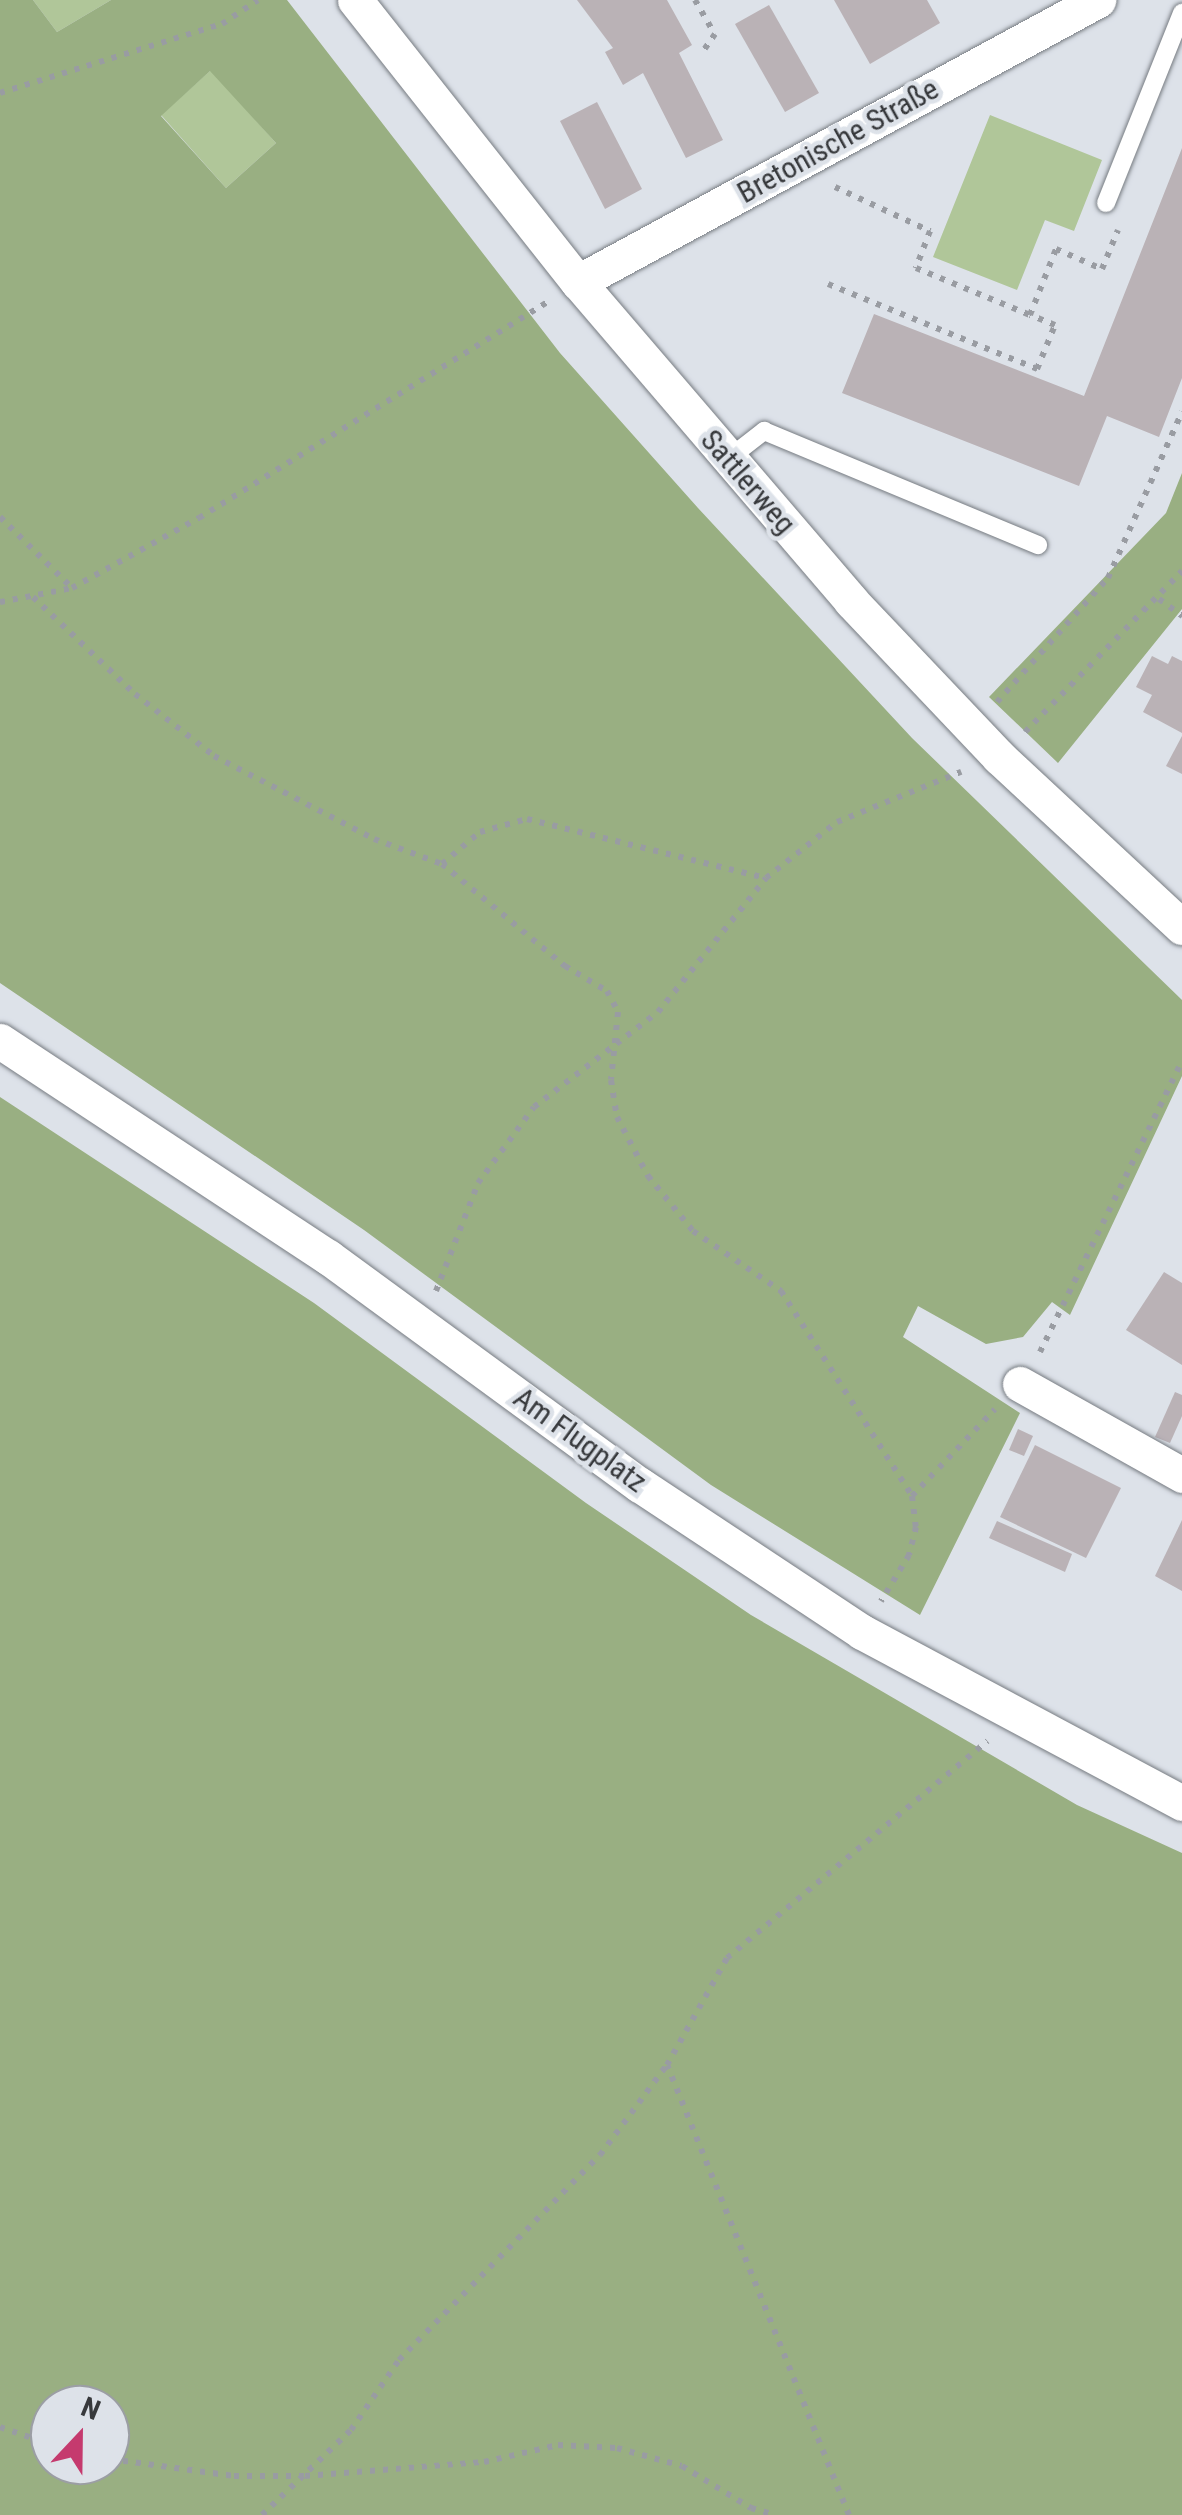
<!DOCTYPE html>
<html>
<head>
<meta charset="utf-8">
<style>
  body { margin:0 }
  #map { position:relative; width:1182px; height:2515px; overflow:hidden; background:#dde2e9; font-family:"Roboto Condensed",sans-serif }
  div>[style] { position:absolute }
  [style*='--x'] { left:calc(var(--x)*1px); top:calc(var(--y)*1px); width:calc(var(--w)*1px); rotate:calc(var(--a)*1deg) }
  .green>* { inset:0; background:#b0c699 }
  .forest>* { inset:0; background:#99af82 }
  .building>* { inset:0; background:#bab2b6 }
  .path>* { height:6px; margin-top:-3px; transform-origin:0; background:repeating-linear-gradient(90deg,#999ca2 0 5px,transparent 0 13px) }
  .roads { filter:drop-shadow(0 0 2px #767b81) drop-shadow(0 0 2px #767b81) }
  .lane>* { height:18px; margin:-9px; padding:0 9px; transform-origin:9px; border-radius:9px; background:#fff }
  .street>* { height:35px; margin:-17.5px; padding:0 17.5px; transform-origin:17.5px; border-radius:17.5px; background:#fff }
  span { translate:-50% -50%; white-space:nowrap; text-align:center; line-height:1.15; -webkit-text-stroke:9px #dde2e9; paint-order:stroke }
  .street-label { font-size:30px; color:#37393c }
  .north { position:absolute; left:30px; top:2385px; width:100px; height:100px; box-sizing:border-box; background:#dde2e9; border:2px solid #9b9ea4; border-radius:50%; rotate:22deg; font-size:28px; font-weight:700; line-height:40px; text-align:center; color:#37393c }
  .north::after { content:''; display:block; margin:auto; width:35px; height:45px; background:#c53a6e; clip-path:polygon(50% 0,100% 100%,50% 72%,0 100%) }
</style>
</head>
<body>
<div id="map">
  <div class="green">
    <div style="clip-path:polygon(33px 0,111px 0,57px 32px)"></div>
    <div style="clip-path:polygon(211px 70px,276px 143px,226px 188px,161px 115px)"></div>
    <div style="clip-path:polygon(990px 115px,1102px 160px,1074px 231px,1045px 220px,1017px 290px,933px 257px)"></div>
  </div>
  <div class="forest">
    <div style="clip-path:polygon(evenodd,0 0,33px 0,57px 32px,111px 0,287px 0,560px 353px,698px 508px,912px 738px,1182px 1000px,1182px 1076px,1070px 1315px,1052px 1302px,1023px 1337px,986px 1344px,918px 1306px,903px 1337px,1020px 1413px,920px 1615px,711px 1485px,364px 1230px,0 983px,0 0,210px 71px,276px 143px,226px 188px,161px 116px,210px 71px)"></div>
    <div style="clip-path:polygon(1182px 473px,1182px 609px,1058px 763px,989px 697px,1166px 513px)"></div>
    <div style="clip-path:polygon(evenodd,0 1097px,314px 1303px,586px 1503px,751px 1615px,1077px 1805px,1182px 1853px,1182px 2515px,0 2515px,0 1097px,50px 2405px,110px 2405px,110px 2465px,50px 2465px,50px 2405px)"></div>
  </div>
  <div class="building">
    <div style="clip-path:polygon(577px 0,667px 0,692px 45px,679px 53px,723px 140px,686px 158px,643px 73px,623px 85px,605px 52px,613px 48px)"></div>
    <div style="clip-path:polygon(834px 0,927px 0,940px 23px,870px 64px)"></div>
    <div style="clip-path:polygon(769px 5px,819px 93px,785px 112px,735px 24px)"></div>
    <div style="clip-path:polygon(597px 102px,642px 189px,605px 209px,560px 121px)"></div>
    <div style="clip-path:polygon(1182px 148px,1182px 378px,1159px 437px,1107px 416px,1079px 486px,842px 393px,874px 314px,1084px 396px)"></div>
    <div style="clip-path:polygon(1152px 656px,1168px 664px,1172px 656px,1182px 661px,1182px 733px,1143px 712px,1152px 695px,1136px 687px)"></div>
    <div style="clip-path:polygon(1182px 736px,1182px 774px,1166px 766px)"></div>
    <div style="clip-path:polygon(1164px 1272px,1182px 1283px,1182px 1365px,1126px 1330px)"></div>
    <div style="clip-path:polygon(1175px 1392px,1182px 1395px,1182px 1416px,1170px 1443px,1155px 1437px)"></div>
    <div style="clip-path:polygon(1018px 1429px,1033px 1436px,1024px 1456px,1009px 1450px)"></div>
    <div style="clip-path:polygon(1035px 1445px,1121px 1488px,1086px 1558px,1000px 1517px)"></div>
    <div style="clip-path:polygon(1182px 1520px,1182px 1591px,1155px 1576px)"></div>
    <div style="clip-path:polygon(997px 1521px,1072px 1554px,1065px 1572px,989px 1538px)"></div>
  </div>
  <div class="path">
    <div style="--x:695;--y:0;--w:39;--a:60"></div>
    <div style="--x:715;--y:34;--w:24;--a:125"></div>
    <div style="--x:0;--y:93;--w:232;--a:-17.3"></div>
    <div style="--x:222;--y:24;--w:43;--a:-33.7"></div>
    <div style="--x:835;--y:187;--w:105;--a:24.9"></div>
    <div style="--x:930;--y:231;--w:40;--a:111"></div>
    <div style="--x:916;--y:268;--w:123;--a:22.4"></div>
    <div style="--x:1030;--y:315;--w:71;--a:-68.5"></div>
    <div style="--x:1056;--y:249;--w:50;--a:23.5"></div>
    <div style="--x:1102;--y:269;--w:42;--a:-67.7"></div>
    <div style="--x:828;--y:284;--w:226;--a:22.1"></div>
    <div style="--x:1037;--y:369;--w:48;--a:-67.8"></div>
    <div style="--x:1055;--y:325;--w:27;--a:-158"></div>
    <div style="--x:0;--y:517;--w:100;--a:44.6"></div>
    <div style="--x:33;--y:597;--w:141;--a:43.6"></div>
    <div style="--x:135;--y:694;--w:100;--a:38.1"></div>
    <div style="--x:214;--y:756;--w:180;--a:27.4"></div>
    <div style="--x:374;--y:839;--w:72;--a:20.2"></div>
    <div style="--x:442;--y:864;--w:50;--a:-40.1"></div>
    <div style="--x:480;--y:832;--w:49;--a:-15.5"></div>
    <div style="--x:527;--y:819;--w:246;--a:13.9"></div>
    <div style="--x:1159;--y:599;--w:29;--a:36"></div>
    <div style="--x:0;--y:602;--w:73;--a:-11"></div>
    <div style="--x:72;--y:588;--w:145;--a:-28.9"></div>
    <div style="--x:199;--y:518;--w:410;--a:-31.8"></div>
    <div style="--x:997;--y:702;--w:166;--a:-48.2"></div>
    <div style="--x:1108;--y:578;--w:182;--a:-66"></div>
    <div style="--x:1025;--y:732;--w:225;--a:-45.7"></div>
    <div style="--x:442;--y:864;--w:160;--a:39.7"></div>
    <div style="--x:565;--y:966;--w:49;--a:30.8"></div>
    <div style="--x:607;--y:991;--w:24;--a:62"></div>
    <div style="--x:618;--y:1012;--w:68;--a:95.9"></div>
    <div style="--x:611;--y:1080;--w:37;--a:81"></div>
    <div style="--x:617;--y:1117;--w:67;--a:62.3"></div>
    <div style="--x:648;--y:1176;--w:71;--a:50.7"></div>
    <div style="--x:693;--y:1231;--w:107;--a:34.3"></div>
    <div style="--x:781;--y:1291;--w:243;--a:57.4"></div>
    <div style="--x:912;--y:1496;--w:31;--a:83"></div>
    <div style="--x:916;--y:1527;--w:29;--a:104"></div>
    <div style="--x:909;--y:1555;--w:54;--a:121.3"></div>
    <div style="--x:436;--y:1291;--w:116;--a:-68.7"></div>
    <div style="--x:478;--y:1183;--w:94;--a:-53.6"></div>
    <div style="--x:534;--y:1107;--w:156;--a:-37.5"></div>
    <div style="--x:658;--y:1012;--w:172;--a:-51.1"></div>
    <div style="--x:766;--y:878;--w:90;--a:-38.3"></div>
    <div style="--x:837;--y:822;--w:134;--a:-22"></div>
    <div style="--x:1040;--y:1352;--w:324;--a:-64"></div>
    <div style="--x:912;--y:1496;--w:120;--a:-46.3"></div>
    <div style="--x:0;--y:2427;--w:53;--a:18.8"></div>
    <div style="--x:110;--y:2459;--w:125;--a:7.8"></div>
    <div style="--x:234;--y:2476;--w:71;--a:0"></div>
    <div style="--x:305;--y:2476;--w:180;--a:-4.5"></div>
    <div style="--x:484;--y:2462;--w:76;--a:-12.9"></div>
    <div style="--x:558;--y:2445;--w:59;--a:2.9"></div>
    <div style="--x:617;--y:2448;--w:67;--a:15.5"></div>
    <div style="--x:682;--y:2466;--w:81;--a:31.3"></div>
    <div style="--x:751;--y:2508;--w:25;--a:16"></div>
    <div style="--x:262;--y:2515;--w:123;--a:-43.7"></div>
    <div style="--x:351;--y:2430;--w:85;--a:-55.6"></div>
    <div style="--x:399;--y:2360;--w:287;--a:-45.6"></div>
    <div style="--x:600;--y:2155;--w:111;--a:-53.4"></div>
    <div style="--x:849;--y:2515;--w:485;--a:-112"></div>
    <div style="--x:667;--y:2065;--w:123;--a:-60.7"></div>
    <div style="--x:727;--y:1958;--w:339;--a:-39.8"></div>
  </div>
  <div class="roads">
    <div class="lane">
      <div style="--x:1106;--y:203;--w:205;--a:-68.2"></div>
      <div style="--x:728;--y:459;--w:46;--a:-37.9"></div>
      <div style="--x:764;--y:431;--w:297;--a:22.6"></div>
    </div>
    <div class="street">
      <div style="--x:355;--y:0;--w:360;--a:51.7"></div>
      <div style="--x:578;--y:282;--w:420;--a:49.4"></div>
      <div style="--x:851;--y:601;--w:215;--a:46.5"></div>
      <div style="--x:999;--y:757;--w:250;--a:42.9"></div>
      <div style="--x:578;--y:282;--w:592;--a:-28.47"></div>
      <div style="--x:0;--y:1041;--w:393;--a:33.4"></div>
      <div style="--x:328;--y:1257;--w:386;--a:36.2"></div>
      <div style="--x:640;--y:1485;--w:266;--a:33.5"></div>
      <div style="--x:862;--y:1632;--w:363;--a:28.1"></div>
      <div style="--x:1020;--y:1384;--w:186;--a:29.3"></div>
    </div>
  </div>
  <div class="street-label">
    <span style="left:838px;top:141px;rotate:-29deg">Bretonische Straße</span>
    <span style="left:748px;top:482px;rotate:49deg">Sattlerweg</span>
    <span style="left:580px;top:1440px;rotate:36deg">Am Flugplatz</span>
  </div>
  <div class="north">N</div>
</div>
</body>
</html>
